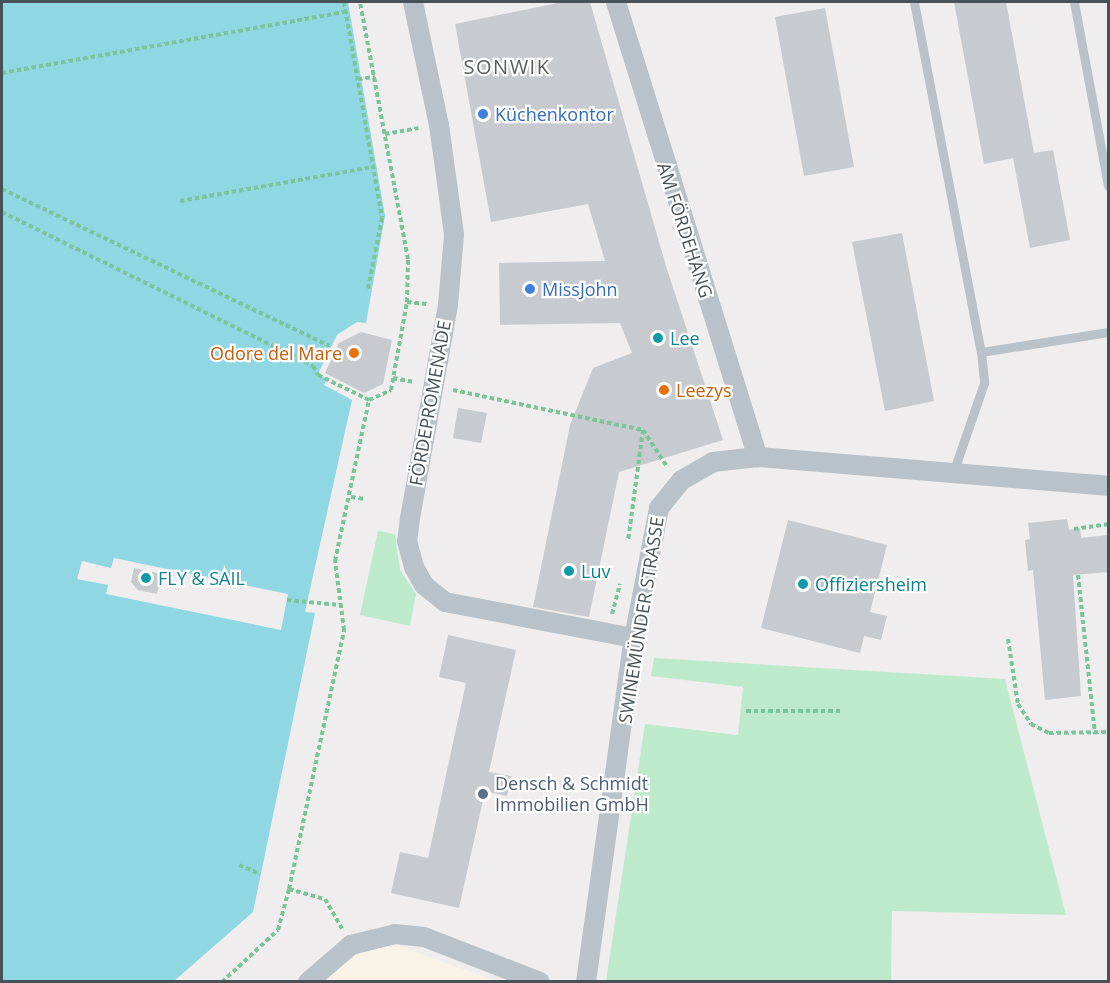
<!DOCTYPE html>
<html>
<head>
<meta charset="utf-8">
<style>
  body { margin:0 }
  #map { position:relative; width:1110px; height:983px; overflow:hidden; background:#efeded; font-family:"Open Sans",sans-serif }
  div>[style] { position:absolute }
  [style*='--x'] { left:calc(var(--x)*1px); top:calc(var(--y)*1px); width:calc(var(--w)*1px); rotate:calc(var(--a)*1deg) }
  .commercial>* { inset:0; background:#f9f3e7 }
  .green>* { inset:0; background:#beeacc }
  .water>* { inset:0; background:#8fd7e3 }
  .pier>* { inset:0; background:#efeded }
  .building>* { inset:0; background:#c7cacf }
  .path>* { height:4px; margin-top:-2px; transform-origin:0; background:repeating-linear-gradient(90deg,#7ac49a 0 4.5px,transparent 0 7.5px) }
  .service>* { height:9px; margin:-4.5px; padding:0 4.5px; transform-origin:4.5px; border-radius:4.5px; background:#b9c2c8 }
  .minor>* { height:20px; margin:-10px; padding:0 10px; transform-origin:10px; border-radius:10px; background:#b9c2c8 }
  .dots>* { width:16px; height:16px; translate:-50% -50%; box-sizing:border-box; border:3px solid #fff; border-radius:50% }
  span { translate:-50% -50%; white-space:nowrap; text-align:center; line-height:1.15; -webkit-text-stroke:4.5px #fff; paint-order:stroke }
  .shop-label { font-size:18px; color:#366cbe }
  .left { translate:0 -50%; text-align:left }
  .street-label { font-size:18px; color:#475158 }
  .culture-label { font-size:18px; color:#0d838f }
  .food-label { font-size:18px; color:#c56008 }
  .right { translate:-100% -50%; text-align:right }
  .service-label { font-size:18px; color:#4e5e75 }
  .neighbourhood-label { font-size:20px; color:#5a5e61; letter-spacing:1.5px }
  .frame { position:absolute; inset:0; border:3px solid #475158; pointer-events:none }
</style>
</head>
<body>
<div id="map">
  <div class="commercial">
    <div style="clip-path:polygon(399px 946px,496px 981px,324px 982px,348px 960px,372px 948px)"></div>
  </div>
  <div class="green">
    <div style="clip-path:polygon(378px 531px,395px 534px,400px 570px,416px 594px,410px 626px,360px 615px)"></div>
    <div style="clip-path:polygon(654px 658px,1005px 679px,1066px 915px,892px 911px,891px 981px,606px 981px,645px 724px,738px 735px,743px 687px,651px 676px)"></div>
  </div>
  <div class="water">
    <div style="clip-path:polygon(2px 2px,348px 2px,385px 216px,366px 323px,357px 322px,337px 335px,318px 374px,327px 379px,324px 385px,352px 400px,305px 612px,315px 613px,253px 912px,174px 981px,2px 982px)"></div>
  </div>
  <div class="pier">
    <div style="clip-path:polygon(114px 558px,288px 594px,281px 630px,106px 594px,108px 585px,77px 579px,82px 561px,111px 568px)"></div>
  </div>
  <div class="building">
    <div style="clip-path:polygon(563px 2px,590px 2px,666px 266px,723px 440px,619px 472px,589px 617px,533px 607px,570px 425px,593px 368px,632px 353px,620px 323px,500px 325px,499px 263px,605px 261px,588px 204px,491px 222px,455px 24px)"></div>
    <div style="clip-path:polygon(954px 2px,1006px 2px,1034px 153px,1053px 150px,1070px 240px,1030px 248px,1013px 158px,984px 164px)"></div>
    <div style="clip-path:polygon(825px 8px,854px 167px,804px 176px,775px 17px)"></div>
    <div style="clip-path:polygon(902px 233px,934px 401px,885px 411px,852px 242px)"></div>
    <div style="clip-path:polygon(361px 332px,392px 340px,383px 384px,364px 393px,325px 373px,339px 343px)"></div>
    <div style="clip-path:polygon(458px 408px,487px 413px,481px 443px,453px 438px)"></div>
    <div style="clip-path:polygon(1067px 519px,1069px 530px,1080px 528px,1081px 538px,1108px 535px,1108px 572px,1073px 575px,1081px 696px,1045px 700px,1033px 570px,1028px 571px,1025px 540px,1030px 539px,1028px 523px)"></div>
    <div style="clip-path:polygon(788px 520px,887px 545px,870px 612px,887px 616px,881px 640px,864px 636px,860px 653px,761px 628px)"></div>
    <div style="clip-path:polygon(134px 568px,162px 574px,157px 594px,138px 590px,131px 582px)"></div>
    <div style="clip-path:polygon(448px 635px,516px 650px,489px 772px,511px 776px,507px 796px,485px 791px,459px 908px,391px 893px,400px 852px,428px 858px,466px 683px,439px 677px)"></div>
  </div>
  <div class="path">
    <div style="--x:344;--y:2;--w:219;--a:80"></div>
    <div style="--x:382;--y:218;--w:72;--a:101.2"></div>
    <div style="--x:2;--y:73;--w:349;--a:-10.1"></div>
    <div style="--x:358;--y:79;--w:17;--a:-7"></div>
    <div style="--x:385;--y:134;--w:34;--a:-10"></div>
    <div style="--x:2;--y:189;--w:363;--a:25.6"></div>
    <div style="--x:180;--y:201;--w:195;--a:-10"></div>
    <div style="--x:2;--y:212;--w:347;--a:26.3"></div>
    <div style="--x:313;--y:366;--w:10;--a:61"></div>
    <div style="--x:318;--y:375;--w:57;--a:26.1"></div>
    <div style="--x:407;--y:302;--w:20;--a:6"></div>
    <div style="--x:393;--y:378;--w:20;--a:11"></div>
    <div style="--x:453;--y:390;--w:194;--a:11.9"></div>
    <div style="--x:643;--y:430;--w:112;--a:97.7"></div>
    <div style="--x:643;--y:430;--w:42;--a:56.7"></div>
    <div style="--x:351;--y:497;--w:15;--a:8"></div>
    <div style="--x:1074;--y:529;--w:34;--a:-8"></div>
    <div style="--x:1078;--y:575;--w:160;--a:83.9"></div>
    <div style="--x:287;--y:600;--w:53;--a:5.4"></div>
    <div style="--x:612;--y:614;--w:31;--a:-75"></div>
    <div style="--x:1008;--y:639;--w:66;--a:81.3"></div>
    <div style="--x:1018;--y:704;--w:24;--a:57"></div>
    <div style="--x:1031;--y:724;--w:20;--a:27"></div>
    <div style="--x:1049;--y:733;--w:59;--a:-1"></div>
    <div style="--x:746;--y:711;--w:97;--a:0"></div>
    <div style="--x:239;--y:865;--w:23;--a:23"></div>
    <div style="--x:289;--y:889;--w:37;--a:16"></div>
    <div style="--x:325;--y:899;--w:34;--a:60"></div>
    <div style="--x:222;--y:982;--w:76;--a:-42.9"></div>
    <div style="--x:278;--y:930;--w:42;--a:-75"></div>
    <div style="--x:289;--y:889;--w:265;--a:-78"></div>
    <div style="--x:344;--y:630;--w:70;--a:-97.4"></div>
    <div style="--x:335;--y:561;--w:165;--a:-78.1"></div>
    <div style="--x:369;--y:400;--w:24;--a:-24"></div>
    <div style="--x:391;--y:390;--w:89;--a:-79.7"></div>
    <div style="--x:407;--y:302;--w:43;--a:-88.7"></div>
    <div style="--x:408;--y:259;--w:261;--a:-100.6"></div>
  </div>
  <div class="service">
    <div style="--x:914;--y:2;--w:356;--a:79.2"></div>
    <div style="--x:981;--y:352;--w:31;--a:84"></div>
    <div style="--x:984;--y:383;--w:95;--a:109"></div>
    <div style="--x:1074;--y:2;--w:187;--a:79.5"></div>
    <div style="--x:981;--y:352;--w:129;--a:-8.9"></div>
  </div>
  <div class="minor">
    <div style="--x:413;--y:2;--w:126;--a:78.1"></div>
    <div style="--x:439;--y:125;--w:111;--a:82.2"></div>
    <div style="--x:454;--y:235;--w:70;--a:94.9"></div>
    <div style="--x:448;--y:305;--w:216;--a:100.1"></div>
    <div style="--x:410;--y:518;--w:23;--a:97"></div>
    <div style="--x:407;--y:541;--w:27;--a:75"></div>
    <div style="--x:414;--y:567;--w:21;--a:61"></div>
    <div style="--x:424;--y:585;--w:27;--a:39"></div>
    <div style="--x:445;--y:602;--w:192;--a:10.8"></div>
    <div style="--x:616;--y:2;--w:477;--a:72.7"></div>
    <div style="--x:308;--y:982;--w:57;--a:-40.7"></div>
    <div style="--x:351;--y:945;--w:45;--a:-14"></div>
    <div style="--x:395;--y:934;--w:29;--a:6"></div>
    <div style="--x:424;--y:937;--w:124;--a:21.2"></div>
    <div style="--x:586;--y:982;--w:347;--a:-82.1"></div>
    <div style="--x:634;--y:638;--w:132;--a:-79.1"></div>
    <div style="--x:659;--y:508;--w:36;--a:-51"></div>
    <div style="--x:682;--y:480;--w:36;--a:-30"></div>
    <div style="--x:713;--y:462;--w:45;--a:-6.3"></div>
    <div style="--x:758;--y:457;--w:351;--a:4.7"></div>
  </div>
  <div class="dots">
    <div style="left:483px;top:114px;background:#3f7fe0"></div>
    <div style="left:530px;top:289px;background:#3f7fe0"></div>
    <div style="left:658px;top:338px;background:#0f9aa8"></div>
    <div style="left:354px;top:353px;background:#e8710a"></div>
    <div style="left:664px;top:390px;background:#e8710a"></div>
    <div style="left:569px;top:571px;background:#0f9aa8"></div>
    <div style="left:146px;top:578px;background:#0f9aa8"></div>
    <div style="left:803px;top:584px;background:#0f9aa8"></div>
    <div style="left:483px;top:794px;background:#5c6f8a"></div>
  </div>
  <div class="shop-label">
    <span class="left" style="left:495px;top:114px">Küchenkontor</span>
    <span class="left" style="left:542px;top:289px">MissJohn</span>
  </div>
  <div class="street-label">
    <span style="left:685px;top:230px;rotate:72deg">AM FÖRDEHANG</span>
    <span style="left:430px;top:403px;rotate:-80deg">FÖRDEPROMENADE</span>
    <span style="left:641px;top:620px;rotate:-81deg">SWINEMÜNDER STRASSE</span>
  </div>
  <div class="culture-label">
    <span class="left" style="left:670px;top:338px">Lee</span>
    <span class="left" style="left:581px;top:571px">Luv</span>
    <span class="left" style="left:158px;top:578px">FLY &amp; SAIL</span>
    <span class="left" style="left:815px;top:584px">Offiziersheim</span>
  </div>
  <div class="food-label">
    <span class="right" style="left:342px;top:353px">Odore del Mare</span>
    <span class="left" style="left:676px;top:390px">Leezys</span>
  </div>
  <div class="service-label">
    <span class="left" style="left:495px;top:794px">Densch &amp; Schmidt<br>Immobilien GmbH</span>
  </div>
  <div class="neighbourhood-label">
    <span style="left:507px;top:66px">SONWIK</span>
  </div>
  <div class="frame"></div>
</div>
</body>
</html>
